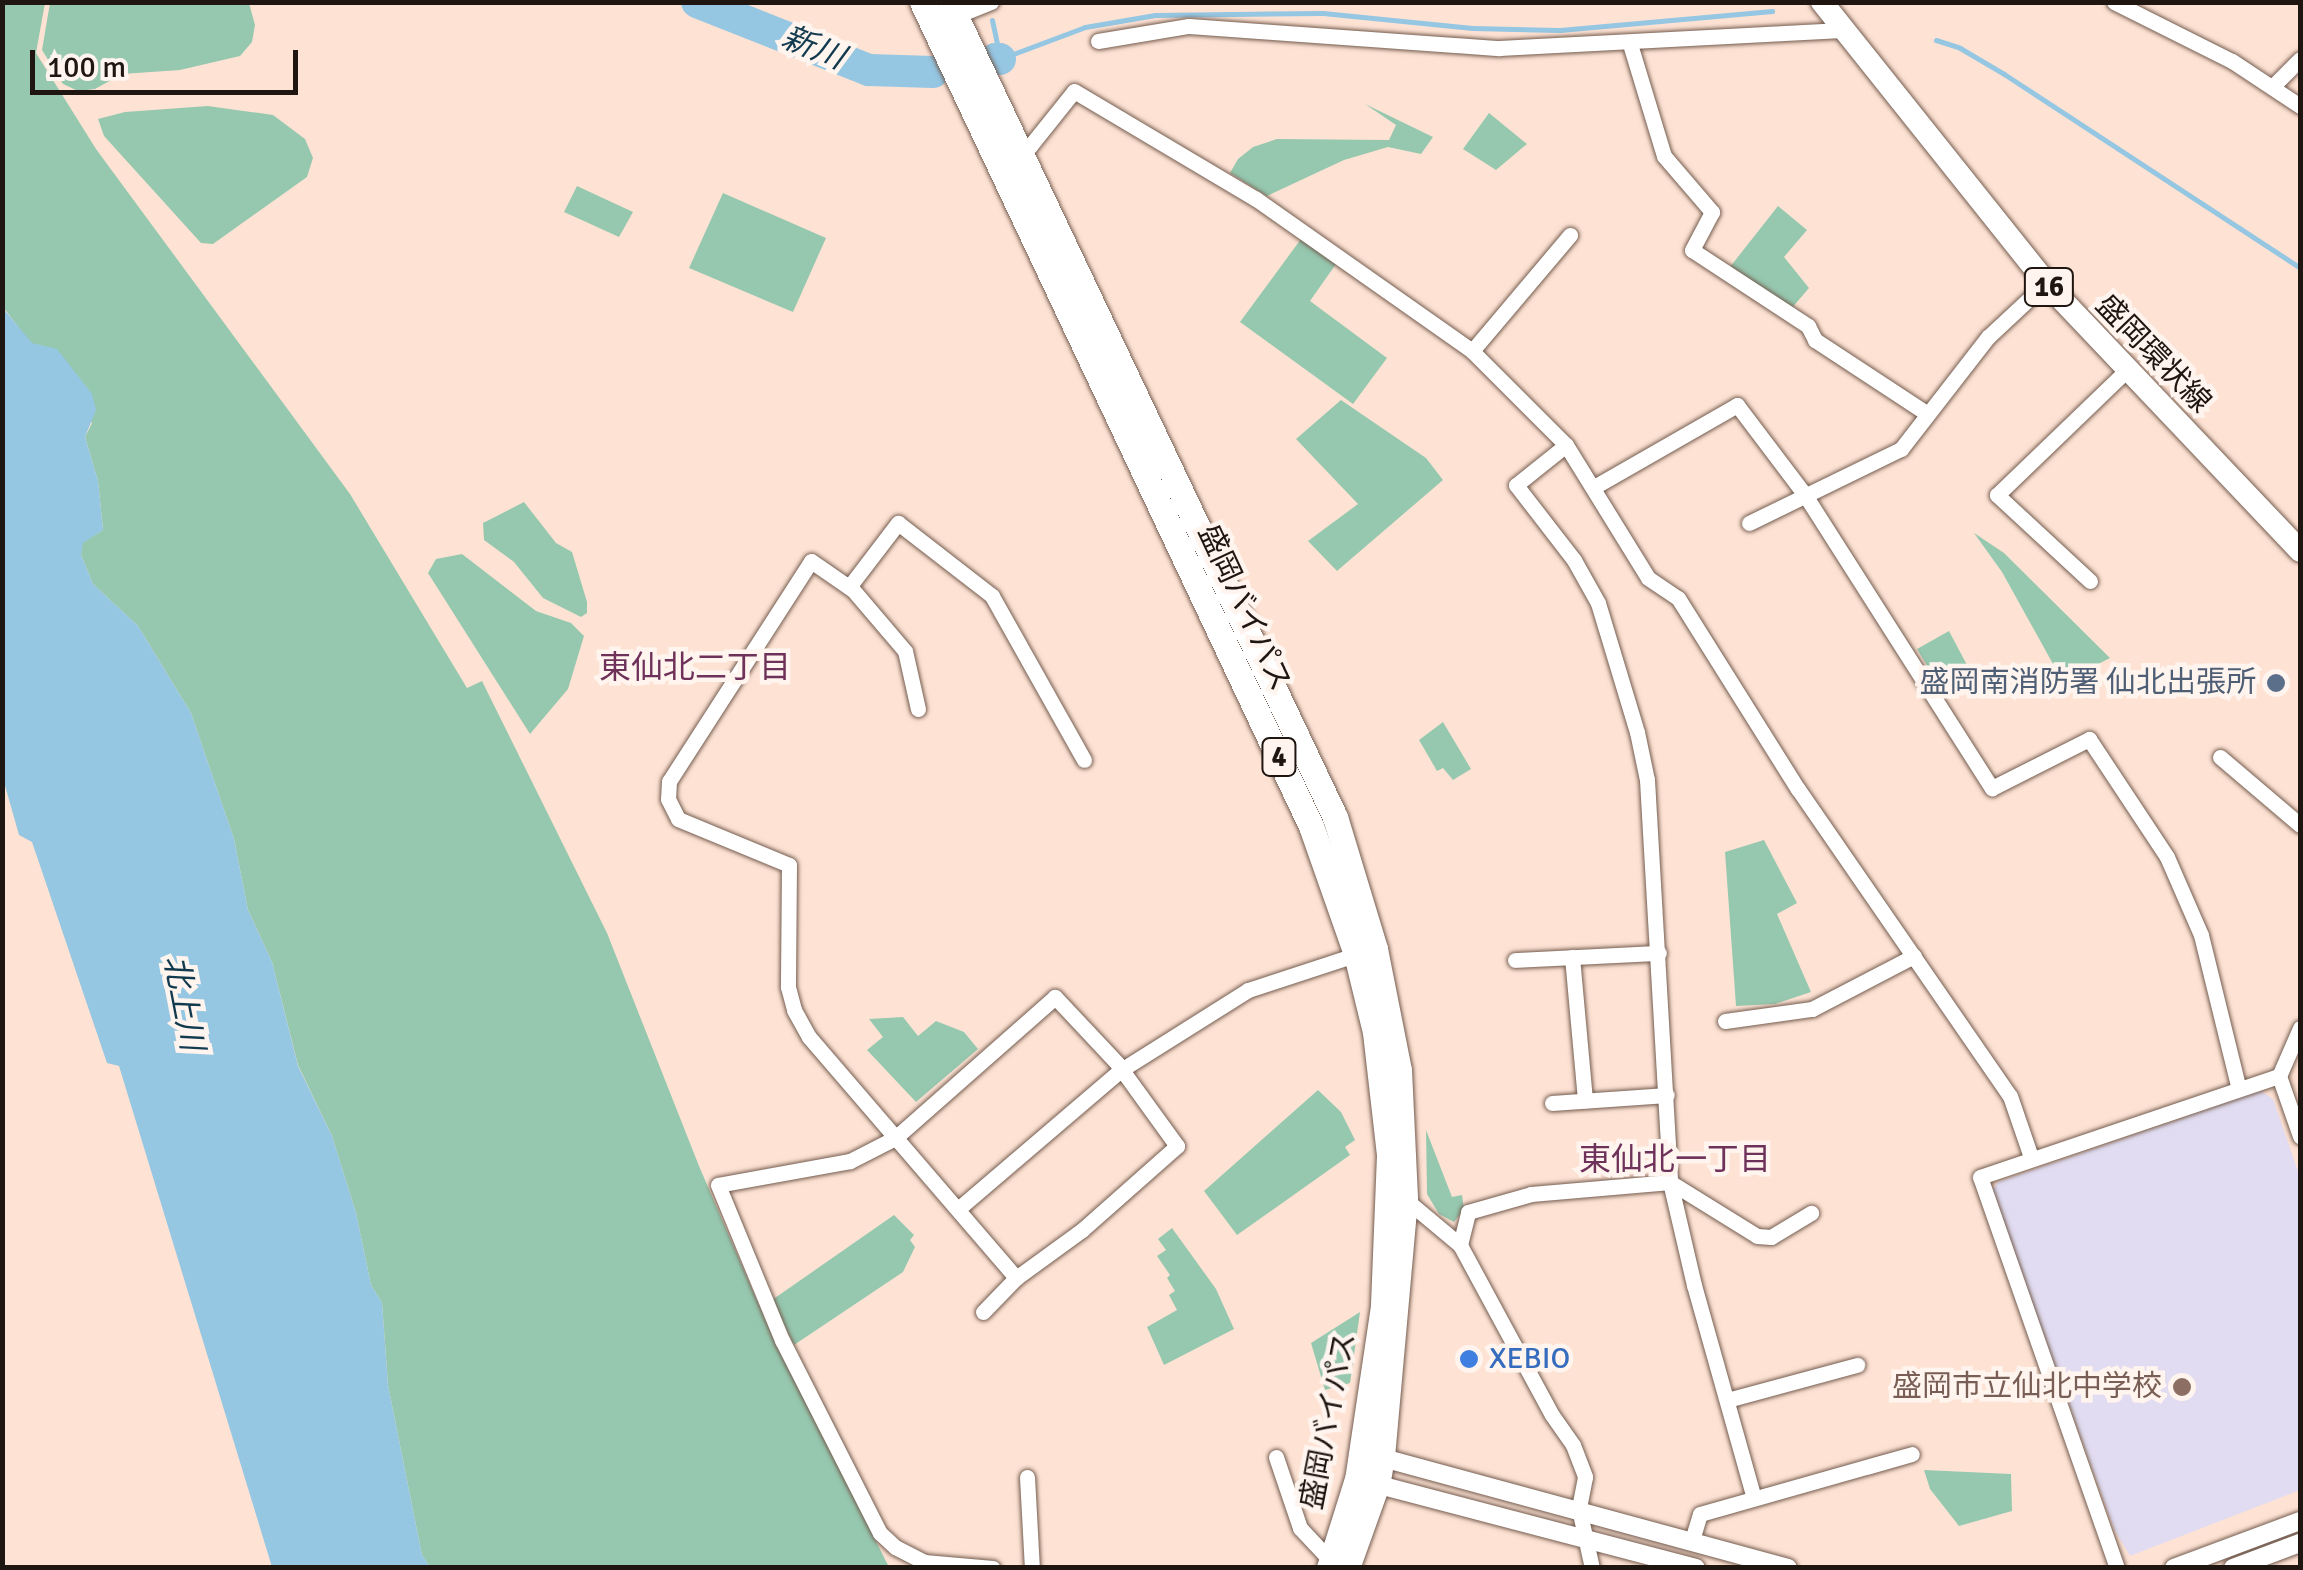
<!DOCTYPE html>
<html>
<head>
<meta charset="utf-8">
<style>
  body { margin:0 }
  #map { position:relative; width:2303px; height:1570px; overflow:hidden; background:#fee3d4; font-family:Signika,"Noto Sans JP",sans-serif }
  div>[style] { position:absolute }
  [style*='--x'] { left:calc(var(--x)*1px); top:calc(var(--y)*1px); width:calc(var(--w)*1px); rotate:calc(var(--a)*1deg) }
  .education>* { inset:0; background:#e1dcf1 }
  .green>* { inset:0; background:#96c8af }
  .water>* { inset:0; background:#95c6e2 }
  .stream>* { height:5px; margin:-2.5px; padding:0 2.5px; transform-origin:2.5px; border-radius:2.5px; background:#95c6e2 }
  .river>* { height:32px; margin:-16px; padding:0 16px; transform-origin:16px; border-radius:16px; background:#95c6e2 }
  .roads { filter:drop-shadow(0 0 2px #735c4f) drop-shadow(0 0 2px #735c4f) }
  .minor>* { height:15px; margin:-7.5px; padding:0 7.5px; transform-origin:7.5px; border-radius:7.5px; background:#fff }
  .tertiary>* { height:18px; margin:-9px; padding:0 9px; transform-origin:9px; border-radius:9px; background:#fff }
  .primary>* { height:22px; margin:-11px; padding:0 11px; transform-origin:11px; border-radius:11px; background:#fff }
  .trunk>* { height:25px; margin:-12.5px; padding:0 12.5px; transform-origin:12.5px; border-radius:12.5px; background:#fff }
  .dots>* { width:28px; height:28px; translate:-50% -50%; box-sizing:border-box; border:5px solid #fff4ee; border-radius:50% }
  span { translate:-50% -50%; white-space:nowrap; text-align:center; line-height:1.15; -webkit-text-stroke:9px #fff4ee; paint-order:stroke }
  .shield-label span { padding:2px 8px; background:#fff4ee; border:2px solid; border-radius:8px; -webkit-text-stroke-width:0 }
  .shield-label { font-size:28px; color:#201611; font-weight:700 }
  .street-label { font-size:30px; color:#201611 }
  .service-label { font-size:30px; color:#4e5e75 }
  .right { translate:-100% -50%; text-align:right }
  .shop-label { font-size:30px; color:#366cbe }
  .left { translate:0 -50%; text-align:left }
  .education-label { font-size:30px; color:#785e54 }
  .water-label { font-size:32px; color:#113a4e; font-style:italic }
  .neighbourhood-label { font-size:32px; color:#6e3159 }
  .frame { position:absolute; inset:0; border:5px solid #201611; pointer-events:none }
  .scale { position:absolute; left:30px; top:50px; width:268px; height:45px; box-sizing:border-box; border:5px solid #201611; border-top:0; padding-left:12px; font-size:30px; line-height:35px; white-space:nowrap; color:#201611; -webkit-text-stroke:8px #fff4ee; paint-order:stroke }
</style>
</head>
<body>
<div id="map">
  <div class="education">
    <div style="clip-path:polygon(2261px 1091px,2273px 1099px,2300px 1177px,2300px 1490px,2130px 1556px,2114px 1529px,1992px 1191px,1998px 1182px)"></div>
  </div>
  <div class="green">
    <div style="clip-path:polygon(3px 3px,45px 3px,36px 53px,96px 149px,350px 494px,467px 688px,482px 681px,607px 933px,699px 1166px,774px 1340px,889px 1567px,430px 1567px,422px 1555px,388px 1385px,382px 1303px,371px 1285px,356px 1213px,332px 1136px,298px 1065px,272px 962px,248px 910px,234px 839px,191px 713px,138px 626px,93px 584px,81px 555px,82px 543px,103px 530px,98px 481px,85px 437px,92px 423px,3px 307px)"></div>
    <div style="clip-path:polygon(50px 3px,249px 3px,255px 25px,252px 42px,240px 56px,180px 70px,122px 74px,95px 89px,78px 91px,63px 84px,42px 50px)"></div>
    <div style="clip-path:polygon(1365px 104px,1433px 137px,1421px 154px,1388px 147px,1344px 160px,1267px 196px,1230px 173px,1238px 159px,1253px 147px,1277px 139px,1389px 140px,1396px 125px)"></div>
    <div style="clip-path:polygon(208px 106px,273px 115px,305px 139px,313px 158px,307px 177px,213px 244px,201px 243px,104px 136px,98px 119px,125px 112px)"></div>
    <div style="clip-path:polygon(1489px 113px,1527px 144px,1496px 170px,1463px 149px)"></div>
    <div style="clip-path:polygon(577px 186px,633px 212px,619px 237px,564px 212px)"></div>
    <div style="clip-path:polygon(723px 193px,826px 238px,793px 312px,689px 268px)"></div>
    <div style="clip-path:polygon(1778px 206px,1807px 230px,1784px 257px,1809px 288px,1791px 309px,1730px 267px)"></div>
    <div style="clip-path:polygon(1301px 239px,1336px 264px,1310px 301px,1387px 358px,1353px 404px,1240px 322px)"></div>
    <div style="clip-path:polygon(1341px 400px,1426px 458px,1443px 480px,1337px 571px,1308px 541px,1358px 504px,1296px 439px)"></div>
    <div style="clip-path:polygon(524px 502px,556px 543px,572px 552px,587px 602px,587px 613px,581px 617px,543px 598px,514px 562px,484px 540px,483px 523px)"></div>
    <div style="clip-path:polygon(1974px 533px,2004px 553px,2110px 658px,2063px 682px,2002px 572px)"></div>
    <div style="clip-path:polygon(462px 554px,536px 611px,571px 623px,584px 636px,568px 689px,530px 734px,428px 573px,436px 559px)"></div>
    <div style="clip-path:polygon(1949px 631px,1967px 665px,1937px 682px,1917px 649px)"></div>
    <div style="clip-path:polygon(1443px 722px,1471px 769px,1453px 780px,1443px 768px,1437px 771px,1419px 740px)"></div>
    <div style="clip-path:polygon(1764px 840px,1797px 903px,1777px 914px,1811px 992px,1775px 1004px,1736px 1006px,1725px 852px)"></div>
    <div style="clip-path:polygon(903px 1017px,918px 1036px,936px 1021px,964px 1032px,978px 1049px,916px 1102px,867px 1050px,883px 1037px,869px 1019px)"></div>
    <div style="clip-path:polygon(1318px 1090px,1341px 1112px,1355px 1140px,1345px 1147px,1350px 1155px,1237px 1235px,1204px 1191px)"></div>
    <div style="clip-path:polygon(1426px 1130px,1452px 1197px,1462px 1195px,1464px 1209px,1454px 1222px,1439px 1214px,1427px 1194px)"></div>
    <div style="clip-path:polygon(894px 1215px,914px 1235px,910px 1240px,915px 1247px,903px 1272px,794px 1345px,772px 1300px)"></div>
    <div style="clip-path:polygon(1172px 1228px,1216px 1289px,1234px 1329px,1164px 1365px,1147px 1327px,1177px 1310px,1169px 1295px,1175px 1291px,1167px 1278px,1170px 1275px,1157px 1256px,1166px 1250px,1158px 1239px)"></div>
    <div style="clip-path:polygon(1360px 1312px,1350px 1383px,1325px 1390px,1311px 1343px)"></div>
    <div style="clip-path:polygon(1924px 1470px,2011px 1474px,2012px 1511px,1959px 1526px,1930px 1489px)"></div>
  </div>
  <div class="water">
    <div style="clip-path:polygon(2px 307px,32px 343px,57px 349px,92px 394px,96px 410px,85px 437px,98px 481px,103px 530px,83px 543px,81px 555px,93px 584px,138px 626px,191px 713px,234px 839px,248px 910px,272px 962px,298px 1066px,332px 1136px,356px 1213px,371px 1285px,382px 1303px,388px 1385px,422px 1555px,430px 1567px,272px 1567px,119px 1066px,107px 1063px,32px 842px,19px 835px,2px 775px)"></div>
  </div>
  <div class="stream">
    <div style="--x:992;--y:20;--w:40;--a:78"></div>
    <div style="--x:1000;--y:59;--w:91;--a:-20.6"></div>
    <div style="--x:1085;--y:27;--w:71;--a:-9.7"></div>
    <div style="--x:1155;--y:15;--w:168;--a:-0.7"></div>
    <div style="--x:1323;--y:13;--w:150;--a:5.7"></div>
    <div style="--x:1472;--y:28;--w:88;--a:1.3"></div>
    <div style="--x:1560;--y:30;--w:213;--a:-5.1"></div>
    <div style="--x:1936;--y:40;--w:25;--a:18"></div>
    <div style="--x:1960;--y:48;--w:51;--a:30.6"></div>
    <div style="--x:2004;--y:74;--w:354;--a:33.2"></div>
  </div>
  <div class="river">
    <div style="--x:697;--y:2;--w:185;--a:21.6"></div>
    <div style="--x:869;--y:70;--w:64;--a:1.8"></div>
    <div style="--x:995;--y:59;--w:5;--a:0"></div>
  </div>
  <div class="roads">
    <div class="minor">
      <div style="--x:2114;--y:2;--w:132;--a:26.6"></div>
      <div style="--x:2232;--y:61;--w:82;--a:33.5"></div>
      <div style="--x:956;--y:16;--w:38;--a:-22"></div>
      <div style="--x:1098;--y:41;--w:92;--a:-9.4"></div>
      <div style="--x:1189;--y:26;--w:311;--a:4.1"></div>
      <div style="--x:1499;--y:48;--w:348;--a:-3"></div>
      <div style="--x:1630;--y:44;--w:117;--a:73.1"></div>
      <div style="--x:1664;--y:156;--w:74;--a:49.4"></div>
      <div style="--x:1712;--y:212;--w:43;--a:117.8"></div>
      <div style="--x:1692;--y:250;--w:139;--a:33.2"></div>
      <div style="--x:1808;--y:326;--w:16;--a:63"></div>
      <div style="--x:1815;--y:340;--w:133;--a:33.3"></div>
      <div style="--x:2273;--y:86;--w:38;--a:-45"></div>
      <div style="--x:1019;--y:151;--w:12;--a:-24"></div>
      <div style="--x:1030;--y:146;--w:70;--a:-51.3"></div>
      <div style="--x:1074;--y:91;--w:212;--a:30.7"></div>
      <div style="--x:1256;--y:199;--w:264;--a:35.1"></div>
      <div style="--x:1472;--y:351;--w:133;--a:45"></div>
      <div style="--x:1566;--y:445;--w:156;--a:58.3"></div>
      <div style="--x:1648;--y:578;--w:36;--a:34"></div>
      <div style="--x:1678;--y:598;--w:226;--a:57.9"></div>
      <div style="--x:1798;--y:789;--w:373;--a:55.4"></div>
      <div style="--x:2010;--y:1096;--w:65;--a:71"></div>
      <div style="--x:1472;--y:351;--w:152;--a:-49.8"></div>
      <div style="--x:1566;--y:445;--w:64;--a:141.3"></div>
      <div style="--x:1516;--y:485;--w:95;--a:52.3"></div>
      <div style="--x:1574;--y:560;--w:49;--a:60.8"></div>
      <div style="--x:1598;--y:603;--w:135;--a:73.2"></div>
      <div style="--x:1637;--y:732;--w:49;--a:78.2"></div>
      <div style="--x:1647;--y:780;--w:403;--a:86.7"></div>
      <div style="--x:1670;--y:1182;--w:106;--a:76.9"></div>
      <div style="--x:1694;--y:1285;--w:221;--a:74.3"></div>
      <div style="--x:1594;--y:487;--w:165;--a:-29.8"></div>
      <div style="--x:1737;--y:405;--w:113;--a:52.9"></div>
      <div style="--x:1805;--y:495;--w:348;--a:57.5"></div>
      <div style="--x:1992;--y:788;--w:109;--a:-26.8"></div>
      <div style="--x:2089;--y:739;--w:141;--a:56.5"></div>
      <div style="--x:2167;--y:857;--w:85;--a:66.4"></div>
      <div style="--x:2201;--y:935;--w:155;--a:76.2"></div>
      <div style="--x:1749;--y:523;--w:169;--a:-26"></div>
      <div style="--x:1901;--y:449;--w:142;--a:-52.2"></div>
      <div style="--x:1988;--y:337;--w:79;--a:-43"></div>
      <div style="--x:2090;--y:581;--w:127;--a:-137.2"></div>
      <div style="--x:1997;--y:495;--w:180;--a:-43.9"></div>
      <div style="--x:849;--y:587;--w:81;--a:-52.6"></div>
      <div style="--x:898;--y:523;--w:119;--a:37.8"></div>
      <div style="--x:992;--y:596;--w:188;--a:60.7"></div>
      <div style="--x:918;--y:709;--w:59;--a:-102.6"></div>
      <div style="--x:905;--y:651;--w:80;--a:-130.4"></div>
      <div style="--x:853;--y:590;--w:51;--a:-145.4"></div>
      <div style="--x:811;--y:561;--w:262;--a:122.8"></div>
      <div style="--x:669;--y:781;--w:18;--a:93"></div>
      <div style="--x:668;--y:799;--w:22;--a:63"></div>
      <div style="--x:678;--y:819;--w:120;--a:22.5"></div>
      <div style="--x:789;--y:865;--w:122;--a:90.5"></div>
      <div style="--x:788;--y:987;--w:24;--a:75"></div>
      <div style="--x:794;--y:1010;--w:31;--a:61"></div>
      <div style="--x:809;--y:1037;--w:318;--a:49.3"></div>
      <div style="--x:2220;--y:757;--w:105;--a:40.4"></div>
      <div style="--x:1572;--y:957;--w:144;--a:84.8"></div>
      <div style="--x:1515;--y:960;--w:144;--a:-2.8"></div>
      <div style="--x:1725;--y:1021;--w:88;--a:-7.9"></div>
      <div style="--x:1812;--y:1009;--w:115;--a:-27.5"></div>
      <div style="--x:2300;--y:1028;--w:52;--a:113.6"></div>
      <div style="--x:2279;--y:1076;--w:64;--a:70.7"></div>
      <div style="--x:1552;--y:1103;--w:115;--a:-4"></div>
      <div style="--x:1405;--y:1199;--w:72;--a:39.9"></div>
      <div style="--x:1460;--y:1245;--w:193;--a:61.6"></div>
      <div style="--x:1552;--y:1415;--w:37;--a:55"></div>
      <div style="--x:1573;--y:1445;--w:34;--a:69"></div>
      <div style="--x:1585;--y:1477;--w:33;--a:101"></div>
      <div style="--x:1579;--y:1509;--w:60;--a:77.6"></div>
      <div style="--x:958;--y:1209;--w:214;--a:-40.5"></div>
      <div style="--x:1121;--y:1070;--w:150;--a:-32.2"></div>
      <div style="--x:1248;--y:990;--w:119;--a:-18.1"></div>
      <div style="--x:1460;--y:1245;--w:34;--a:-76"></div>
      <div style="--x:1468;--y:1212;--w:66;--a:-15.9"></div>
      <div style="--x:1531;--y:1194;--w:140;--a:-4.9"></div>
      <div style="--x:1670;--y:1182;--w:102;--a:31.8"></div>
      <div style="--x:1757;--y:1236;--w:14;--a:4"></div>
      <div style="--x:1771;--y:1237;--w:47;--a:-31"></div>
      <div style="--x:983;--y:1312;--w:47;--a:-45.9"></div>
      <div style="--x:1016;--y:1278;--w:82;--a:-36"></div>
      <div style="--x:1082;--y:1230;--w:127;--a:-41.5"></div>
      <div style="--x:1177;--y:1146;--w:102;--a:-125.9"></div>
      <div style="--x:1117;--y:1063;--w:91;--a:-133.2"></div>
      <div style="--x:1055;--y:997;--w:213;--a:138.6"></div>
      <div style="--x:895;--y:1138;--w:51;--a:152.9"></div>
      <div style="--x:850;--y:1161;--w:134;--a:169.7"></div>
      <div style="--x:718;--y:1185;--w:168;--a:67.6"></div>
      <div style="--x:782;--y:1340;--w:216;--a:63.1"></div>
      <div style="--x:880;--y:1533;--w:21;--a:43"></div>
      <div style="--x:895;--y:1547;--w:33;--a:27"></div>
      <div style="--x:924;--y:1562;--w:69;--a:5"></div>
      <div style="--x:1727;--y:1400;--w:135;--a:-15.1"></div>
      <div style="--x:1276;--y:1457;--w:75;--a:71.3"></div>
      <div style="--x:1300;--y:1528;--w:45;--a:46.8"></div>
      <div style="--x:1027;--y:1477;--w:91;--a:86.9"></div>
      <div style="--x:1692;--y:1540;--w:27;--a:-73"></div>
      <div style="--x:1700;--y:1514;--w:220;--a:-15.8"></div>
      <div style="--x:2117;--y:1568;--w:414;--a:-109.3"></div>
      <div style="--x:1980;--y:1177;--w:316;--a:-18.7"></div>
    </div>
    <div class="tertiary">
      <div style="--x:1372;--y:1455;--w:431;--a:15.2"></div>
      <div style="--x:1368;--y:1482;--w:339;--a:14.7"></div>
      <div style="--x:2174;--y:1568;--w:134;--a:-20.5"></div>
      <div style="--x:2233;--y:1568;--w:72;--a:-20.5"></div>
    </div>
    <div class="primary">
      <div style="--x:1822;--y:2;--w:359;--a:51.4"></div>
      <div style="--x:2046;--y:283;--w:369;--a:46.5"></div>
    </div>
    <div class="trunk">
      <div style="--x:922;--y:2;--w:911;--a:64.73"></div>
      <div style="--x:1311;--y:826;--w:136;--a:70.6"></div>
      <div style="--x:1356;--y:954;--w:80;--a:76.3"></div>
      <div style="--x:1375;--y:1032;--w:124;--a:83.5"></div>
      <div style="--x:1389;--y:1155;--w:151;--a:92.3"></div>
      <div style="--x:1383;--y:1306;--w:175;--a:98.5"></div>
      <div style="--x:1357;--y:1479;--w:93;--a:107.5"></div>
      <div style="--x:949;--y:2;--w:902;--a:64.66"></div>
      <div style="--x:1335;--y:817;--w:138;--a:73.1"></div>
      <div style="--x:1375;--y:949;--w:123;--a:78.8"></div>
      <div style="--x:1399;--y:1070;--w:129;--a:87.3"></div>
      <div style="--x:1405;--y:1199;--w:259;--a:95.1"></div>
      <div style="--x:1382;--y:1457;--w:27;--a:100"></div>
      <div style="--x:1377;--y:1484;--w:89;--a:109.7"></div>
    </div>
  </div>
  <div class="dots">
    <div style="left:2276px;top:683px;background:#5c6f8a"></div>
    <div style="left:1469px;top:1359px;background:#3f7fe0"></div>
    <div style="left:2182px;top:1387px;background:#8d6e63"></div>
  </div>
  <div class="shield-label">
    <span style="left:2049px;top:287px">16</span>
    <span style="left:1279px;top:757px">4</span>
  </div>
  <div class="street-label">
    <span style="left:2153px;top:354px;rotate:46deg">盛岡環状線</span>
    <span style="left:1244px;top:608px;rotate:65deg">盛岡バイパス</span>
    <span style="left:1329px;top:1421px;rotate:-79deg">盛岡バイパス</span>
  </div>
  <div class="service-label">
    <span class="right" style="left:2256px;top:683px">盛岡南消防署 仙北出張所</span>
  </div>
  <div class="shop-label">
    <span class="left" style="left:1489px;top:1359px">XEBIO</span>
  </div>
  <div class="education-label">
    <span class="right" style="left:2162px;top:1387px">盛岡市立仙北中学校</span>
  </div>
  <div class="water-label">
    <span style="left:813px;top:48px;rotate:22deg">新川</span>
    <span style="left:183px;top:1003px;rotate:79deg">北上川</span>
  </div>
  <div class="neighbourhood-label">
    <span style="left:695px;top:668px">東仙北二丁目</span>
    <span style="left:1675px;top:1160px">東仙北一丁目</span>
  </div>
  <div class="frame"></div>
  <div class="scale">100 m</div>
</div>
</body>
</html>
